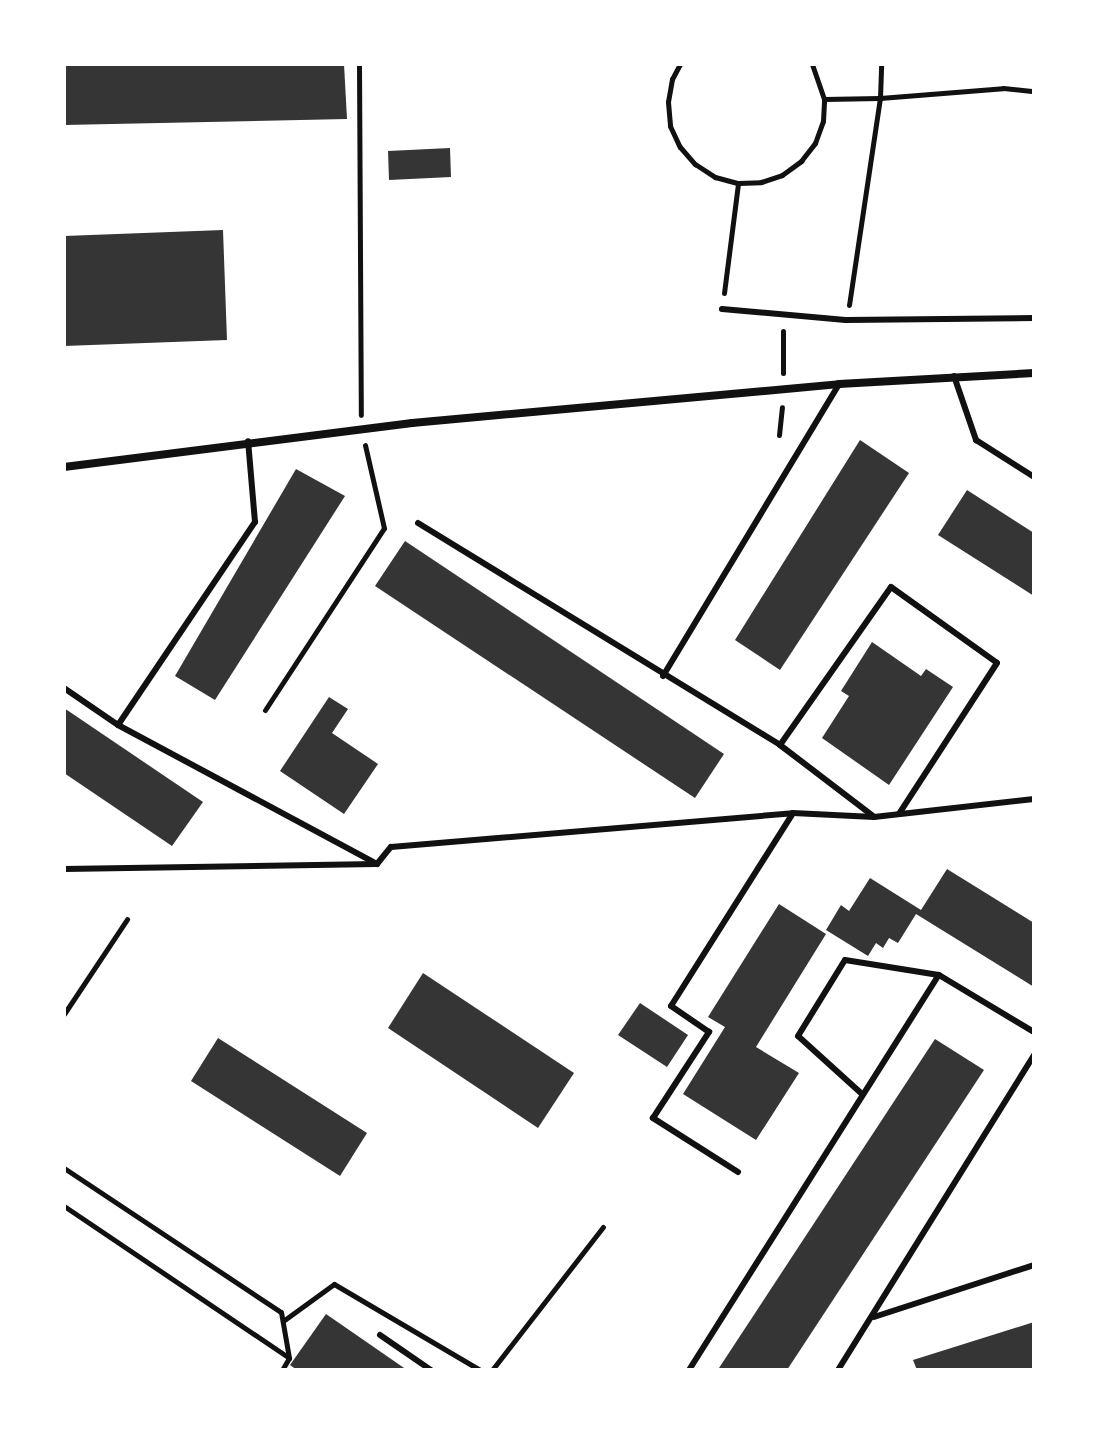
<!DOCTYPE html>
<html>
<head>
<meta charset="utf-8">
<style>
  body { margin:0 }
  #map { position:relative; width:1098px; height:1434px; overflow:hidden; background:#fff; font-family:"Source Sans 3",sans-serif }
  div>[style] { position:absolute }
  [style*='--x'] { left:calc(var(--x)*1px); top:calc(var(--y)*1px); width:calc(var(--w)*1px); rotate:calc(var(--a)*1deg) }
  .building>* { inset:0; background:#353535 }
  .path>* { height:5px; margin:-2.5px; padding:0 2.5px; transform-origin:2.5px; border-radius:2.5px; background:#111 }
  .service>* { height:6px; margin:-3px; padding:0 3px; transform-origin:3px; border-radius:3px; background:#111 }
  .minor>* { height:8px; margin:-4px; padding:0 4px; transform-origin:4px; border-radius:4px; background:#111 }
  span { translate:-50% -50%; white-space:nowrap; text-align:center; line-height:1.15; -webkit-text-stroke:7px #fff; paint-order:stroke }
  .frame { position:absolute; inset:0; border:66px solid #fff; pointer-events:none }
</style>
</head>
<body>
<div id="map">
  <div class="building">
    <div style="clip-path:polygon(64px 64px,344px 64px,347px 119px,64px 125px)"></div>
    <div style="clip-path:polygon(450px 148px,451px 177px,389px 180px,388px 151px)"></div>
    <div style="clip-path:polygon(223px 230px,227px 340px,64px 346px,64px 236px)"></div>
    <div style="clip-path:polygon(860px 440px,909px 473px,780px 670px,735px 640px)"></div>
    <div style="clip-path:polygon(296px 469px,345px 496px,215px 700px,175px 676px)"></div>
    <div style="clip-path:polygon(967px 490px,1034px 533px,1034px 596px,938px 535px)"></div>
    <div style="clip-path:polygon(405px 541px,724px 754px,695px 798px,375px 586px)"></div>
    <div style="clip-path:polygon(872px 642px,921px 676px,926px 669px,953px 687px,889px 785px,822px 738px,849px 696px,841px 691px)"></div>
    <div style="clip-path:polygon(329px 697px,348px 709px,332px 733px,378px 764px,344px 814px,280px 771px)"></div>
    <div style="clip-path:polygon(64px 708px,203px 802px,172px 846px,64px 773px)"></div>
    <div style="clip-path:polygon(947px 869px,1034px 923px,1034px 987px,916px 914px,898px 943px,889px 938px,883px 948px,876px 943px,868px 956px,826px 930px,841px 905px,849px 911px,870px 878px,921px 910px)"></div>
    <div style="clip-path:polygon(779px 904px,826px 934px,756px 1047px,799px 1073px,756px 1140px,683px 1094px,725px 1027px,708px 1017px)"></div>
    <div style="clip-path:polygon(423px 973px,574px 1073px,538px 1128px,388px 1028px)"></div>
    <div style="clip-path:polygon(640px 1003px,688px 1035px,667px 1067px,618px 1035px)"></div>
    <div style="clip-path:polygon(218px 1038px,367px 1133px,340px 1176px,191px 1081px)"></div>
    <div style="clip-path:polygon(935px 1039px,984px 1070px,787px 1370px,719px 1368px)"></div>
    <div style="clip-path:polygon(326px 1314px,407px 1370px,297px 1370px,290px 1365px)"></div>
    <div style="clip-path:polygon(1034px 1322px,1034px 1370px,917px 1370px,913px 1360px)"></div>
  </div>
  <div class="path">
    <div style="--x:359;--y:64;--w:351;--a:89.7"></div>
    <div style="--x:680;--y:64;--w:17;--a:118"></div>
    <div style="--x:672;--y:79;--w:23;--a:100"></div>
    <div style="--x:668;--y:102;--w:24;--a:85"></div>
    <div style="--x:670;--y:126;--w:23;--a:65"></div>
    <div style="--x:680;--y:147;--w:23;--a:49"></div>
    <div style="--x:695;--y:164;--w:24;--a:33"></div>
    <div style="--x:715;--y:177;--w:24;--a:15"></div>
    <div style="--x:738;--y:183;--w:23;--a:-2"></div>
    <div style="--x:761;--y:182;--w:22;--a:-18"></div>
    <div style="--x:782;--y:175;--w:24;--a:-36"></div>
    <div style="--x:801;--y:161;--w:23;--a:-52"></div>
    <div style="--x:815;--y:143;--w:23;--a:-70"></div>
    <div style="--x:823;--y:121;--w:22;--a:-87"></div>
    <div style="--x:824;--y:99;--w:37;--a:-109"></div>
    <div style="--x:824;--y:99;--w:56;--a:-1"></div>
    <div style="--x:880;--y:98;--w:123;--a:-4.6"></div>
    <div style="--x:1003;--y:88;--w:31;--a:6"></div>
    <div style="--x:724;--y:293;--w:111;--a:-82.7"></div>
    <div style="--x:849;--y:305;--w:209;--a:-81.5"></div>
    <div style="--x:880;--y:98;--w:34;--a:-88"></div>
    <div style="--x:783;--y:373;--w:42;--a:-90"></div>
    <div style="--x:779;--y:435;--w:28;--a:-84"></div>
    <div style="--x:265;--y:710;--w:217;--a:-56.8"></div>
    <div style="--x:384;--y:528;--w:85;--a:-102.9"></div>
    <div style="--x:64;--y:1014;--w:114;--a:-56.4"></div>
    <div style="--x:64;--y:1168;--w:260;--a:33.6"></div>
    <div style="--x:281;--y:1312;--w:47;--a:80.1"></div>
    <div style="--x:289;--y:1358;--w:14;--a:120"></div>
    <div style="--x:64;--y:1206;--w:270;--a:34"></div>
    <div style="--x:283;--y:1321;--w:63;--a:-36"></div>
    <div style="--x:334;--y:1284;--w:169;--a:30.5"></div>
    <div style="--x:492;--y:1370;--w:181;--a:-52.2"></div>
  </div>
  <div class="service">
    <div style="--x:722;--y:309;--w:124;--a:5.1"></div>
    <div style="--x:846;--y:320;--w:188;--a:-0.6"></div>
    <div style="--x:954;--y:376;--w:68;--a:71"></div>
    <div style="--x:976;--y:440;--w:69;--a:32.5"></div>
    <div style="--x:418;--y:523;--w:425;--a:31.5"></div>
    <div style="--x:780;--y:745;--w:116;--a:37.3"></div>
    <div style="--x:663;--y:676;--w:341;--a:-58.9"></div>
    <div style="--x:64;--y:688;--w:65;--a:34.4"></div>
    <div style="--x:118;--y:725;--w:290;--a:28.2"></div>
    <div style="--x:118;--y:725;--w:245;--a:-56"></div>
    <div style="--x:255;--y:522;--w:81;--a:-94.9"></div>
    <div style="--x:780;--y:745;--w:193;--a:-54.9"></div>
    <div style="--x:891;--y:587;--w:130;--a:35.6"></div>
    <div style="--x:997;--y:663;--w:180;--a:123"></div>
    <div style="--x:64;--y:869;--w:313;--a:-0.9"></div>
    <div style="--x:377;--y:864;--w:22;--a:-51"></div>
    <div style="--x:391;--y:847;--w:403;--a:-4.8"></div>
    <div style="--x:793;--y:813;--w:81;--a:2.8"></div>
    <div style="--x:874;--y:817;--w:161;--a:-6.4"></div>
    <div style="--x:862;--y:1094;--w:86;--a:-137.8"></div>
    <div style="--x:798;--y:1036;--w:89;--a:-58.3"></div>
    <div style="--x:845;--y:960;--w:95;--a:9.1"></div>
    <div style="--x:738;--y:1172;--w:101;--a:-147.6"></div>
    <div style="--x:653;--y:1118;--w:103;--a:-56.9"></div>
    <div style="--x:709;--y:1032;--w:46;--a:-145.6"></div>
    <div style="--x:671;--y:1006;--w:228;--a:-57.7"></div>
    <div style="--x:874;--y:1317;--w:168;--a:-18"></div>
    <div style="--x:380;--y:1335;--w:62;--a:34.5"></div>
    <div style="--x:689;--y:1370;--w:467;--a:-57.7"></div>
    <div style="--x:939;--y:975;--w:111;--a:31"></div>
    <div style="--x:838;--y:1370;--w:371;--a:-58.1"></div>
  </div>
  <div class="minor">
    <div style="--x:64;--y:467;--w:351;--a:-7.2"></div>
    <div style="--x:412;--y:423;--w:429;--a:-5.2"></div>
    <div style="--x:839;--y:384;--w:195;--a:-3.2"></div>
  </div>
  <div class="frame"></div>
</div>
</body>
</html>
